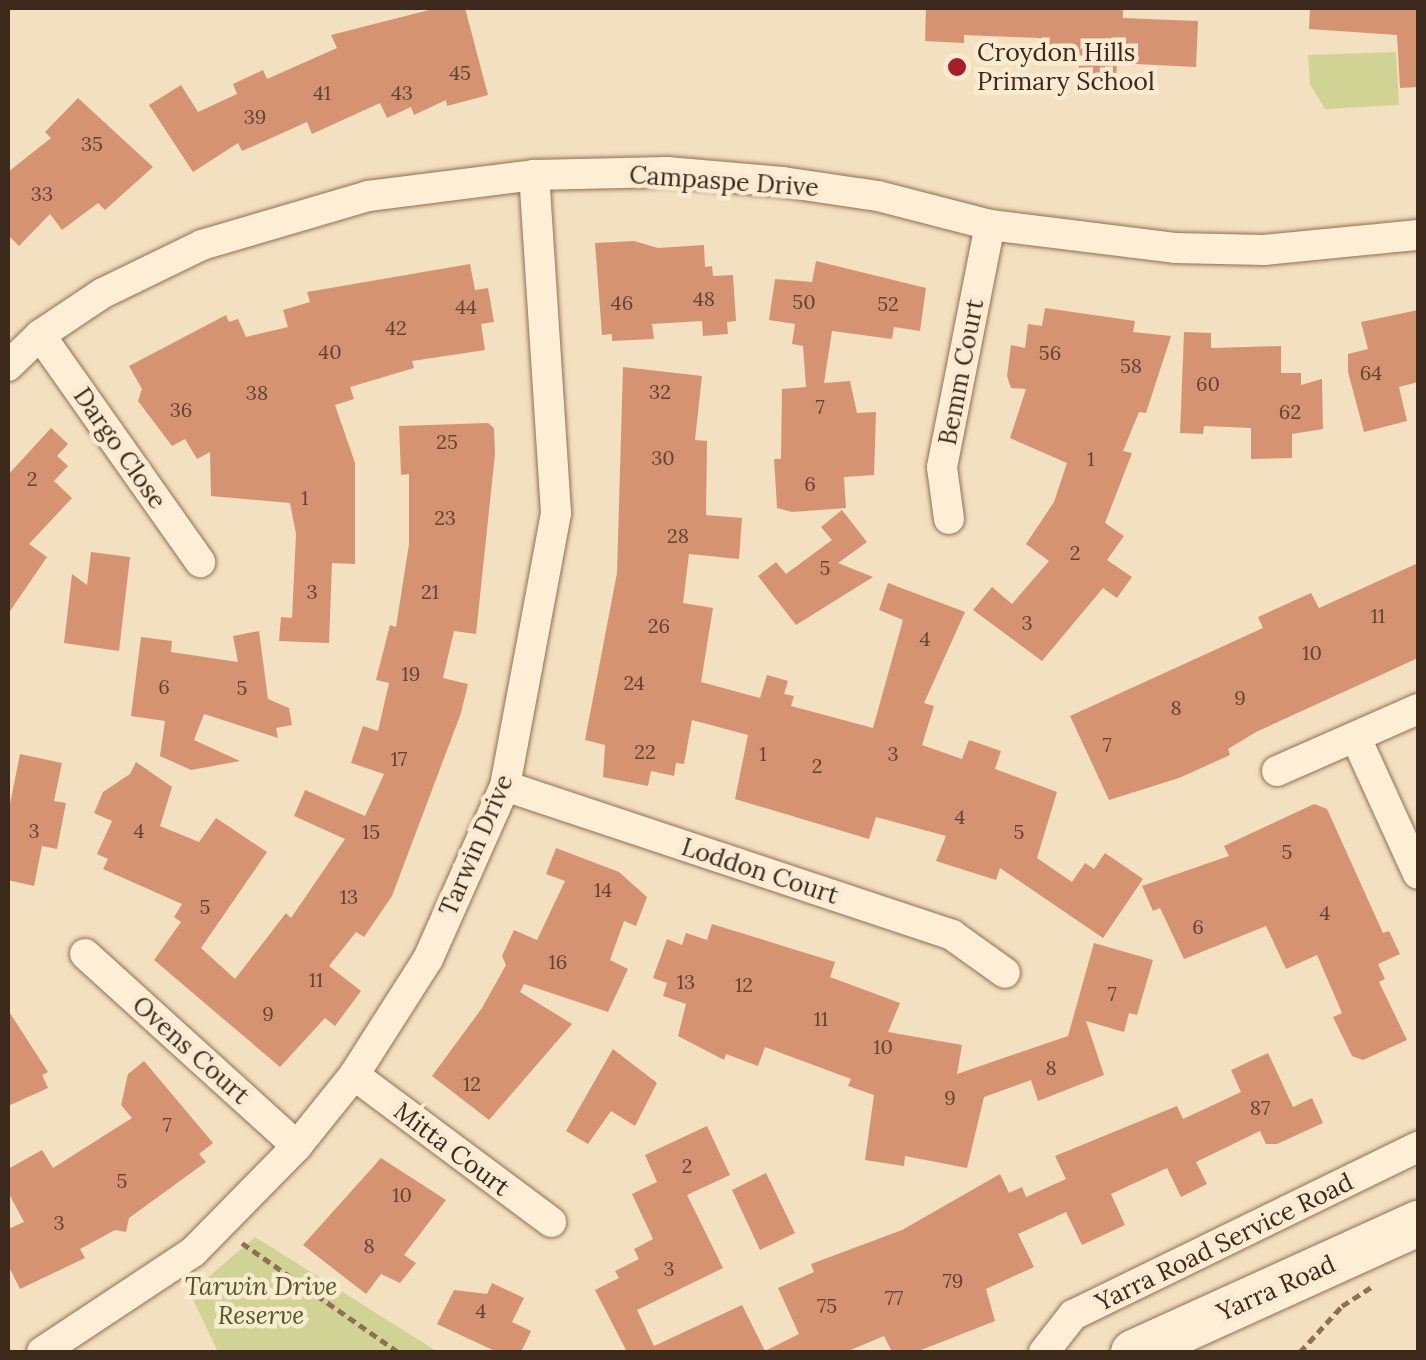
<!DOCTYPE html>
<html>
<head>
<meta charset="utf-8">
<style>
  body { margin:0 }
  #map { position:relative; width:1426px; height:1360px; overflow:hidden; background:#f3e0c0; font-family:Lora,serif }
  div>[style] { position:absolute }
  [style*='--x'] { left:calc(var(--x)*1px); top:calc(var(--y)*1px); width:calc(var(--w)*1px); rotate:calc(var(--a)*1deg) }
  .green>* { inset:0; background:#d0d393 }
  .building>* { inset:0; background:#d69372 }
  .path>* { height:5px; margin-top:-2.5px; transform-origin:0; background:repeating-linear-gradient(90deg,#8f6f56 0 8px,transparent 0 13px) }
  .roads { filter:drop-shadow(0 0 2px #8f6f56) drop-shadow(0 0 2px #8f6f56) }
  .minor>* { height:30px; margin:-15px; padding:0 15px; transform-origin:15px; border-radius:15px; background:#fdeed5 }
  .secondary>* { height:45px; margin:-22.5px; padding:0 22.5px; transform-origin:22.5px; border-radius:22.5px; background:#fdeed5 }
  .dots>* { width:28px; height:28px; translate:-50% -50%; box-sizing:border-box; border:5px solid #f9ead1; border-radius:50% }
  span { translate:-50% -50%; white-space:nowrap; text-align:center; line-height:1.15; -webkit-text-stroke:9px #f9ead1; paint-order:stroke }
  .number-label { font-size:20px; color:#624432 }
  .number-label span { -webkit-text-stroke-width:0 }
  .poi-label { font-size:25px; color:#3c291c }
  .left { translate:0 -50%; text-align:left }
  .street-label { font-size:25px; color:#3c291c }
  .park-label { font-size:25px; color:#515b20; font-style:italic }
  .frame { position:absolute; inset:0; border:10px solid #3c291c; pointer-events:none }
</style>
</head>
<body>
<div id="map">
  <div class="green">
    <div style="clip-path:polygon(1396px 52px,1399px 105px,1325px 109px,1310px 84px,1308px 55px)"></div>
    <div style="clip-path:polygon(255px 1237px,438px 1352px,218px 1352px,190px 1293px)"></div>
  </div>
  <div class="building">
    <div style="clip-path:polygon(437px 8px,465px 8px,488px 95px,447px 106px,446px 100px,414px 115px,411px 107px,387px 118px,380px 103px,312px 134px,307px 122px,242px 151px,238px 143px,193px 172px,149px 105px,181px 85px,198px 112px,237px 94px,233px 84px,263px 70px,267px 79px,337px 48px,331px 35px)"></div>
    <div style="clip-path:polygon(926px 8px,1123px 8px,1123px 18px,1198px 21px,1196px 67px,1117px 63px,1115px 94px,1078px 92px,1079px 64px,1038px 62px,1039px 38px,964px 35px,964px 43px,925px 41px)"></div>
    <div style="clip-path:polygon(1310px 8px,1418px 8px,1418px 87px,1400px 88px,1397px 35px,1309px 29px)"></div>
    <div style="clip-path:polygon(78px 98px,153px 167px,105px 210px,98px 203px,62px 230px,50px 214px,19px 246px,8px 235px,8px 172px,51px 138px,45px 132px)"></div>
    <div style="clip-path:polygon(634px 241px,658px 248px,704px 245px,705px 267px,712px 266px,713px 276px,733px 275px,736px 321px,727px 322px,728px 334px,703px 336px,702px 321px,652px 324px,654px 339px,612px 341px,612px 334px,602px 335px,595px 243px)"></div>
    <div style="clip-path:polygon(816px 261px,926px 288px,920px 331px,894px 327px,892px 339px,832px 331px,824px 383px,850px 381px,857px 413px,876px 412px,874px 475px,844px 477px,846px 508px,792px 512px,777px 508px,774px 459px,781px 459px,782px 389px,806px 387px,803px 346px,792px 344px,795px 324px,769px 320px,775px 279px,812px 282px)"></div>
    <div style="clip-path:polygon(470px 264px,475px 290px,488px 288px,494px 322px,481px 324px,485px 350px,412px 361px,414px 368px,350px 387px,354px 399px,335px 405px,355px 463px,355px 564px,332px 563px,329px 643px,279px 641px,281px 617px,292px 618px,296px 534px,290px 503px,211px 496px,210px 452px,197px 459px,185px 439px,172px 446px,138px 401px,142px 389px,129px 366px,226px 315px,229px 322px,238px 319px,246px 337px,288px 327px,283px 310px,310px 302px,307px 292px)"></div>
    <div style="clip-path:polygon(1045px 308px,1135px 321px,1133px 332px,1171px 336px,1146px 413px,1139px 412px,1123px 451px,1132px 453px,1105px 523px,1124px 536px,1107px 560px,1132px 577px,1117px 598px,1103px 588px,1042px 661px,973px 610px,992px 587px,1012px 604px,1049px 561px,1026px 544px,1054px 502px,1067px 463px,1010px 438px,1026px 389px,1011px 388px,1007px 376px,1011px 345px,1025px 348px,1028px 324px,1042px 326px)"></div>
    <div style="clip-path:polygon(1418px 310px,1418px 382px,1399px 387px,1407px 421px,1364px 432px,1348px 372px,1348px 354px,1368px 349px,1361px 322px)"></div>
    <div style="clip-path:polygon(1184px 332px,1211px 333px,1211px 348px,1281px 346px,1281px 373px,1301px 373px,1301px 385px,1322px 379px,1323px 429px,1292px 434px,1292px 458px,1251px 459px,1251px 428px,1204px 426px,1203px 434px,1180px 433px)"></div>
    <div style="clip-path:polygon(623px 367px,702px 376px,695px 440px,707px 441px,706px 515px,742px 518px,739px 559px,689px 554px,683px 603px,713px 608px,701px 682px,760px 698px,767px 675px,788px 681px,784px 694px,794px 696px,791px 706px,873px 728px,903px 620px,879px 610px,888px 583px,965px 612px,924px 703px,934px 706px,922px 745px,962px 759px,969px 740px,1001px 751px,995px 769px,1057px 792px,1037px 858px,1072px 882px,1085px 863px,1094px 869px,1105px 853px,1143px 879px,1103px 938px,1000px 868px,996px 880px,936px 861px,946px 836px,876px 817px,869px 839px,735px 799px,748px 735px,692px 720px,684px 764px,676px 763px,674px 776px,651px 771px,648px 786px,603px 777px,605px 745px,585px 740px,617px 573px)"></div>
    <div style="clip-path:polygon(488px 423px,494px 428px,495px 454px,476px 634px,454px 631px,443px 678px,468px 684px,461px 713px,392px 896px,364px 937px,356px 932px,329px 966px,361px 991px,335px 1026px,325px 1018px,280px 1067px,154px 960px,181px 922px,174px 917px,182px 904px,103px 869px,108px 859px,97px 854px,112px 821px,94px 813px,103px 792px,130px 774px,136px 762px,172px 787px,160px 826px,199px 842px,216px 818px,267px 852px,201px 948px,235px 979px,286px 913px,291px 918px,345px 839px,294px 816px,305px 790px,365px 816px,384px 774px,351px 763px,363px 726px,378px 731px,389px 683px,376px 680px,390px 625px,396px 627px,409px 544px,409px 474px,401px 475px,399px 426px)"></div>
    <div style="clip-path:polygon(51px 428px,68px 444px,57px 456px,68px 466px,54px 481px,72px 498px,29px 544px,47px 557px,8px 614px,8px 475px)"></div>
    <div style="clip-path:polygon(842px 510px,867px 542px,838px 563px,873px 577px,796px 625px,758px 576px,776px 562px,786px 574px,832px 540px,821px 527px)"></div>
    <div style="clip-path:polygon(91px 552px,130px 557px,119px 651px,64px 643px,72px 574px,87px 585px)"></div>
    <div style="clip-path:polygon(1418px 563px,1418px 658px,1256px 732px,1228px 749px,1230px 755px,1179px 778px,1109px 800px,1070px 716px,1263px 628px,1258px 617px,1311px 593px,1319px 608px)"></div>
    <div style="clip-path:polygon(259px 631px,268px 699px,289px 708px,292px 725px,276px 728px,278px 738px,204px 714px,194px 740px,240px 761px,191px 770px,160px 756px,165px 721px,131px 716px,141px 637px,172px 641px,171px 652px,238px 662px,233px 636px)"></div>
    <div style="clip-path:polygon(20px 754px,62px 763px,54px 801px,66px 803px,57px 849px,42px 846px,34px 886px,8px 880px,8px 814px)"></div>
    <div style="clip-path:polygon(1314px 804px,1327px 809px,1383px 933px,1389px 931px,1400px 954px,1378px 964px,1385px 979px,1379px 982px,1407px 1040px,1363px 1060px,1352px 1056px,1333px 1017px,1342px 1013px,1317px 955px,1286px 969px,1266px 926px,1184px 959px,1160px 908px,1153px 911px,1142px 886px,1229px 856px,1224px 846px)"></div>
    <div style="clip-path:polygon(556px 848px,619px 872px,647px 897px,636px 926px,624px 921px,610px 960px,628px 969px,608px 1012px,524px 984px,520px 992px,572px 1024px,489px 1120px,432px 1076px,482px 1008px,506px 965px,502px 956px,514px 930px,537px 940px,565px 881px,546px 874px)"></div>
    <div style="clip-path:polygon(712px 924px,835px 962px,830px 977px,900px 1003px,888px 1032px,962px 1045px,957px 1074px,1068px 1036px,1094px 943px,1153px 960px,1137px 1015px,1129px 1013px,1124px 1032px,1086px 1021px,1104px 1075px,1038px 1101px,1031px 1080px,984px 1097px,967px 1168px,905px 1156px,904px 1166px,865px 1160px,874px 1095px,848px 1086px,851px 1079px,765px 1047px,758px 1066px,726px 1054px,724px 1060px,678px 1036px,686px 1004px,663px 996px,667px 983px,653px 978px,667px 939px,682px 945px,686px 933px,707px 940px)"></div>
    <div style="clip-path:polygon(8px 1010px,48px 1072px,42px 1075px,48px 1088px,8px 1106px)"></div>
    <div style="clip-path:polygon(613px 1049px,657px 1083px,635px 1126px,611px 1111px,588px 1144px,566px 1131px)"></div>
    <div style="clip-path:polygon(1268px 1053px,1293px 1107px,1312px 1098px,1323px 1123px,1277px 1144px,1266px 1144px,1260px 1131px,1196px 1162px,1207px 1184px,1181px 1197px,1167px 1168px,1111px 1194px,1125px 1225px,1082px 1245px,1066px 1212px,1018px 1234px,1034px 1267px,986px 1289px,995px 1321px,916px 1352px,892px 1352px,884px 1336px,846px 1352px,627px 1352px,595px 1290px,619px 1278px,615px 1271px,639px 1259px,634px 1249px,653px 1239px,632px 1194px,657px 1182px,645px 1155px,707px 1126px,730px 1175px,687px 1195px,723px 1268px,637px 1310px,654px 1346px,742px 1305px,765px 1351px,799px 1334px,778px 1288px,814px 1272px,811px 1264px,902px 1230px,1000px 1174px,1009px 1193px,1022px 1187px,1026px 1197px,1066px 1179px,1055px 1156px,1177px 1106px,1183px 1119px,1241px 1092px,1231px 1070px)"></div>
    <div style="clip-path:polygon(144px 1061px,213px 1143px,199px 1154px,206px 1162px,129px 1218px,126px 1232px,115px 1230px,80px 1249px,85px 1258px,20px 1289px,8px 1265px,8px 1229px,24px 1222px,8px 1192px,8px 1169px,42px 1150px,53px 1168px,132px 1118px,121px 1105px,128px 1074px)"></div>
    <div style="clip-path:polygon(381px 1158px,446px 1200px,404px 1255px,416px 1263px,400px 1283px,381px 1274px,366px 1294px,303px 1245px)"></div>
    <div style="clip-path:polygon(766px 1173px,795px 1233px,760px 1250px,732px 1190px)"></div>
    <div style="clip-path:polygon(492px 1283px,524px 1298px,512px 1322px,531px 1331px,521px 1352px,497px 1352px,437px 1324px,454px 1290px,487px 1294px)"></div>
  </div>
  <div class="path">
    <div style="--x:242;--y:1243;--w:190;--a:34.9"></div>
    <div style="--x:1300;--y:1352;--w:62;--a:-47.6"></div>
    <div style="--x:1342;--y:1306;--w:38;--a:-33"></div>
  </div>
  <div class="roads">
    <div class="minor">
      <div style="--x:40;--y:335;--w:278;--a:54.8"></div>
      <div style="--x:8;--y:366;--w:45;--a:-44.1"></div>
      <div style="--x:40;--y:335;--w:76;--a:-33.7"></div>
      <div style="--x:103;--y:293;--w:110;--a:-25.9"></div>
      <div style="--x:202;--y:245;--w:173;--a:-16.4"></div>
      <div style="--x:368;--y:196;--w:167;--a:-7.2"></div>
      <div style="--x:534;--y:175;--w:133;--a:-1.3"></div>
      <div style="--x:667;--y:172;--w:116;--a:4.9"></div>
      <div style="--x:783;--y:182;--w:96;--a:8.4"></div>
      <div style="--x:878;--y:196;--w:116;--a:14.5"></div>
      <div style="--x:990;--y:225;--w:186;--a:7.1"></div>
      <div style="--x:1175;--y:248;--w:89;--a:1.3"></div>
      <div style="--x:1264;--y:250;--w:155;--a:-5.6"></div>
      <div style="--x:949;--y:519;--w:52;--a:-97.7"></div>
      <div style="--x:942;--y:467;--w:247;--a:-78.8"></div>
      <div style="--x:1356;--y:738;--w:149;--a:65.5"></div>
      <div style="--x:1277;--y:771;--w:154;--a:-23.7"></div>
      <div style="--x:505;--y:786;--w:471;--a:18.4"></div>
      <div style="--x:952;--y:935;--w:65;--a:35.6"></div>
      <div style="--x:85;--y:954;--w:286;--a:42.2"></div>
      <div style="--x:354;--y:1075;--w:246;--a:36.7"></div>
      <div style="--x:42;--y:1352;--w:181;--a:-33.5"></div>
      <div style="--x:193;--y:1252;--w:148;--a:-45.5"></div>
      <div style="--x:297;--y:1146;--w:91;--a:-51.2"></div>
      <div style="--x:354;--y:1075;--w:138;--a:-57.5"></div>
      <div style="--x:428;--y:959;--w:189;--a:-66"></div>
      <div style="--x:505;--y:786;--w:278;--a:-79.4"></div>
      <div style="--x:556;--y:513;--w:339;--a:-93.7"></div>
      <div style="--x:1044;--y:1352;--w:47;--a:-51.9"></div>
      <div style="--x:1073;--y:1315;--w:384;--a:-26"></div>
    </div>
    <div class="secondary">
      <div style="--x:1133;--y:1352;--w:313;--a:-24.4"></div>
    </div>
  </div>
  <div class="dots">
    <div style="left:957px;top:67px;background:#a51e2a"></div>
  </div>
  <div class="number-label">
    <span style="left:460px;top:72px">45</span>
    <span style="left:322px;top:92px">41</span>
    <span style="left:402px;top:92px">43</span>
    <span style="left:255px;top:116px">39</span>
    <span style="left:92px;top:143px">35</span>
    <span style="left:42px;top:193px">33</span>
    <span style="left:704px;top:298px">48</span>
    <span style="left:804px;top:301px">50</span>
    <span style="left:622px;top:302px">46</span>
    <span style="left:888px;top:303px">52</span>
    <span style="left:466px;top:306px">44</span>
    <span style="left:396px;top:327px">42</span>
    <span style="left:330px;top:351px">40</span>
    <span style="left:1050px;top:352px">56</span>
    <span style="left:1131px;top:365px">58</span>
    <span style="left:1371px;top:372px">64</span>
    <span style="left:1208px;top:383px">60</span>
    <span style="left:660px;top:391px">32</span>
    <span style="left:257px;top:392px">38</span>
    <span style="left:820px;top:406px">7</span>
    <span style="left:181px;top:409px">36</span>
    <span style="left:1290px;top:411px">62</span>
    <span style="left:447px;top:441px">25</span>
    <span style="left:663px;top:457px">30</span>
    <span style="left:1091px;top:458px">1</span>
    <span style="left:32px;top:478px">2</span>
    <span style="left:810px;top:483px">6</span>
    <span style="left:305px;top:497px">1</span>
    <span style="left:445px;top:517px">23</span>
    <span style="left:678px;top:535px">28</span>
    <span style="left:1075px;top:552px">2</span>
    <span style="left:825px;top:567px">5</span>
    <span style="left:312px;top:591px">3</span>
    <span style="left:430px;top:591px">21</span>
    <span style="left:1378px;top:615px">11</span>
    <span style="left:1027px;top:622px">3</span>
    <span style="left:659px;top:625px">26</span>
    <span style="left:925px;top:638px">4</span>
    <span style="left:1312px;top:652px">10</span>
    <span style="left:411px;top:673px">19</span>
    <span style="left:634px;top:682px">24</span>
    <span style="left:164px;top:686px">6</span>
    <span style="left:242px;top:687px">5</span>
    <span style="left:1240px;top:697px">9</span>
    <span style="left:1176px;top:707px">8</span>
    <span style="left:1107px;top:744px">7</span>
    <span style="left:645px;top:751px">22</span>
    <span style="left:763px;top:753px">1</span>
    <span style="left:893px;top:753px">3</span>
    <span style="left:399px;top:758px">17</span>
    <span style="left:817px;top:765px">2</span>
    <span style="left:960px;top:816px">4</span>
    <span style="left:34px;top:830px">3</span>
    <span style="left:139px;top:830px">4</span>
    <span style="left:371px;top:831px">15</span>
    <span style="left:1019px;top:831px">5</span>
    <span style="left:1287px;top:851px">5</span>
    <span style="left:603px;top:889px">14</span>
    <span style="left:349px;top:896px">13</span>
    <span style="left:205px;top:906px">5</span>
    <span style="left:1325px;top:912px">4</span>
    <span style="left:1198px;top:926px">6</span>
    <span style="left:558px;top:961px">16</span>
    <span style="left:316px;top:979px">11</span>
    <span style="left:686px;top:981px">13</span>
    <span style="left:744px;top:984px">12</span>
    <span style="left:1112px;top:993px">7</span>
    <span style="left:268px;top:1013px">9</span>
    <span style="left:821px;top:1018px">11</span>
    <span style="left:883px;top:1046px">10</span>
    <span style="left:1051px;top:1067px">8</span>
    <span style="left:472px;top:1083px">12</span>
    <span style="left:950px;top:1097px">9</span>
    <span style="left:1260px;top:1107px">87</span>
    <span style="left:167px;top:1124px">7</span>
    <span style="left:687px;top:1165px">2</span>
    <span style="left:122px;top:1180px">5</span>
    <span style="left:402px;top:1194px">10</span>
    <span style="left:59px;top:1222px">3</span>
    <span style="left:369px;top:1245px">8</span>
    <span style="left:669px;top:1268px">3</span>
    <span style="left:953px;top:1280px">79</span>
    <span style="left:894px;top:1297px">77</span>
    <span style="left:827px;top:1305px">75</span>
    <span style="left:481px;top:1310px">4</span>
  </div>
  <div class="poi-label">
    <span class="left" style="left:977px;top:67px">Croydon Hills<br>Primary School</span>
  </div>
  <div class="street-label">
    <span style="left:724px;top:181px;rotate:4deg">Campaspe Drive</span>
    <span style="left:961px;top:372px;rotate:-79deg">Bemm Court</span>
    <span style="left:120px;top:448px;rotate:55deg">Dargo Close</span>
    <span style="left:476px;top:845px;rotate:-67deg">Tarwin Drive</span>
    <span style="left:760px;top:871px;rotate:18deg">Loddon Court</span>
    <span style="left:191px;top:1050px;rotate:42deg">Ovens Court</span>
    <span style="left:452px;top:1149px;rotate:37deg">Mitta Court</span>
    <span style="left:1224px;top:1242px;rotate:-26deg">Yarra Road Service Road</span>
    <span style="left:1276px;top:1288px;rotate:-24deg">Yarra Road</span>
  </div>
  <div class="park-label">
    <span style="left:261px;top:1301px">Tarwin Drive<br>Reserve</span>
  </div>
  <div class="frame"></div>
</div>
</body>
</html>
